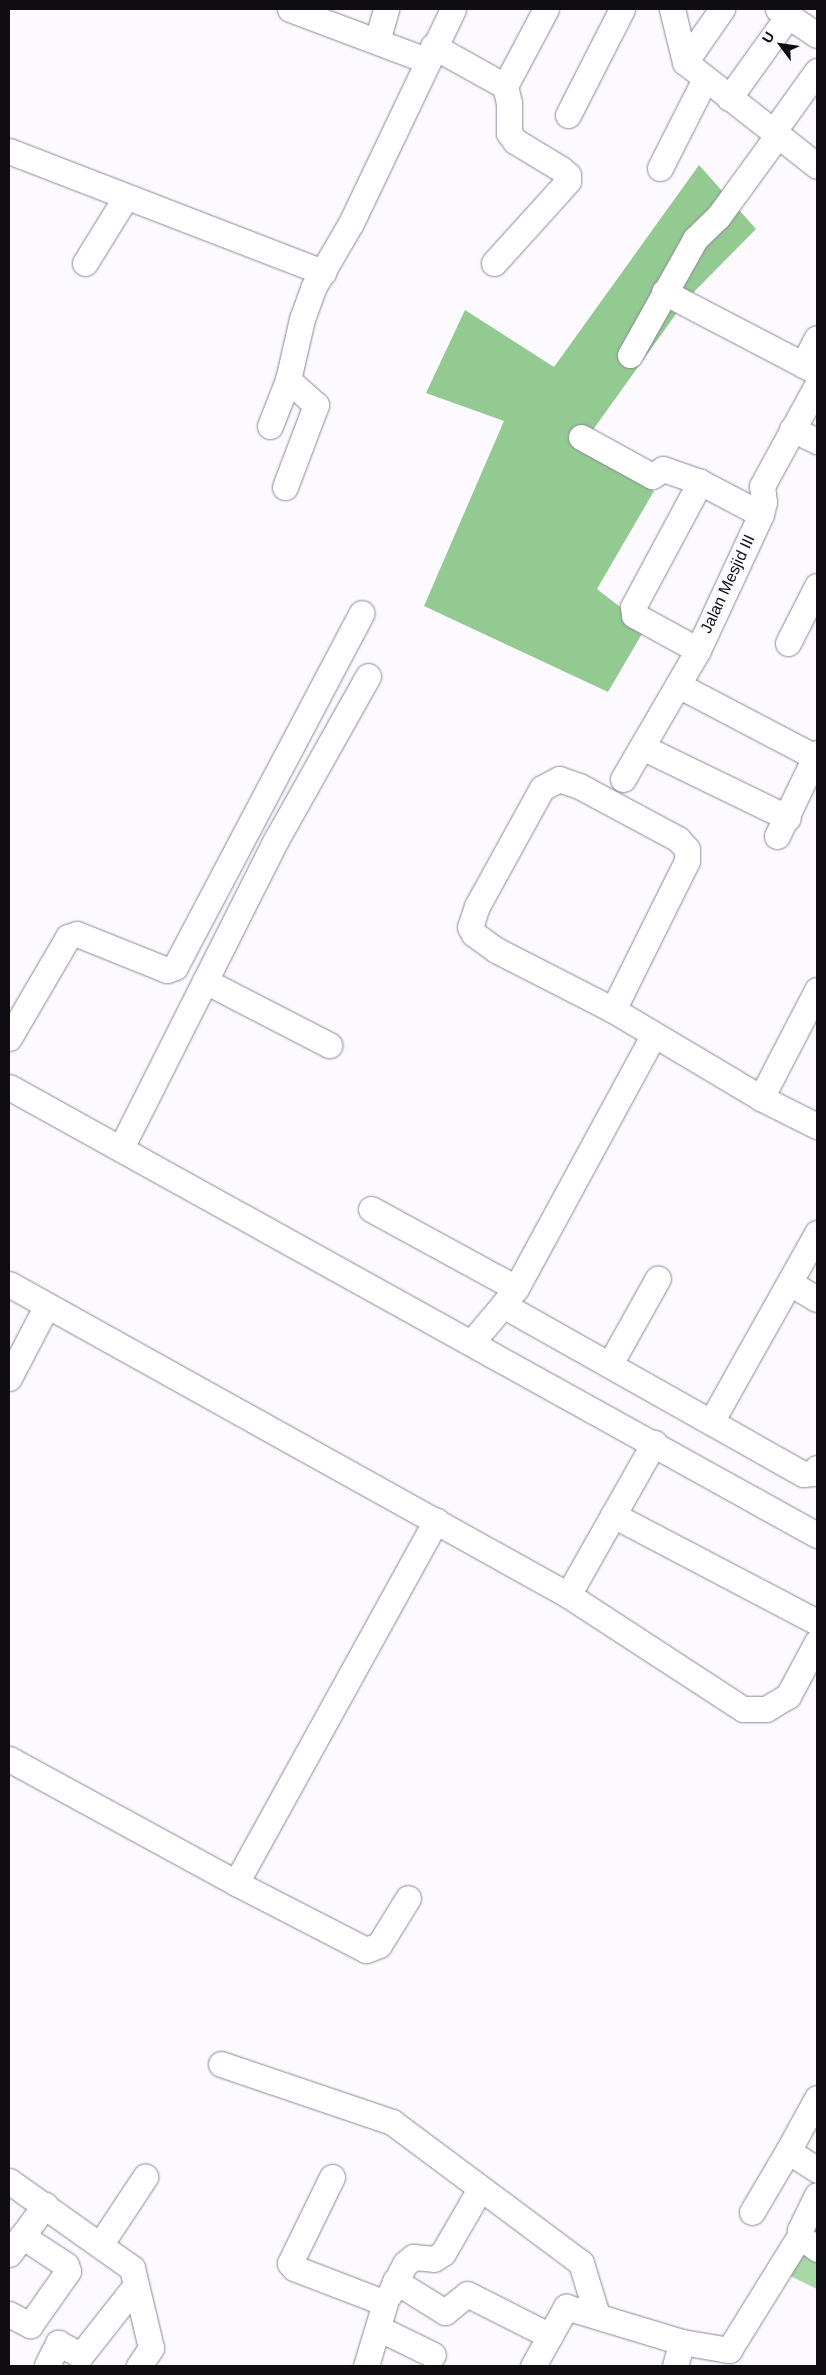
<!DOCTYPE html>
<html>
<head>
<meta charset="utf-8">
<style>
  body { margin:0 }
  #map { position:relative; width:826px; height:2375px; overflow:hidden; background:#fcfaff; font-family:Arial,sans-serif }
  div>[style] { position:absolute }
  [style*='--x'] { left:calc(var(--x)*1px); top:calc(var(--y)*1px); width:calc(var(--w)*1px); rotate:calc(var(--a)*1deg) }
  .green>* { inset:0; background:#a8d8a6 }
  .forest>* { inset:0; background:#93ca91 }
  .roads { filter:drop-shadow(0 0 1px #8d8698) drop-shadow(0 0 1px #8d8698) }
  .minor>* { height:25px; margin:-12.5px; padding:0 12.5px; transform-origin:12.5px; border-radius:12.5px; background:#fff }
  span { translate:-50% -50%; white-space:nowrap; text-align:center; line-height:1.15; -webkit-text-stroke:4px #fcfaff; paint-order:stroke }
  .street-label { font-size:16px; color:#0f0c12 }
  .frame { position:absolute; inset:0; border:10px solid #0f0c12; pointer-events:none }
  .north { position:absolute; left:756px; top:20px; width:50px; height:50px; -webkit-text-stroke:4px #fcfaff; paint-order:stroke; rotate:301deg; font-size:14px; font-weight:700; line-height:20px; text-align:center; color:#0f0c12 }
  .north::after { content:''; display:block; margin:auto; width:18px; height:22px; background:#0f0c12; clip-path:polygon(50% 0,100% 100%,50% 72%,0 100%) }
</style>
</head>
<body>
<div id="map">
  <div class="green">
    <div style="clip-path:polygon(817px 2211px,817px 2289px,780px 2271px)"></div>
  </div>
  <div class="forest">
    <div style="clip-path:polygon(699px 165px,756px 229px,686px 300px,580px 448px,654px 491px,597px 589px,646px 627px,608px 692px,424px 606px,504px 421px,426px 393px,465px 310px,554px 367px)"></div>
  </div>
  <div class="roads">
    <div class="minor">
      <div style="--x:290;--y:9;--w:145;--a:20.6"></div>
      <div style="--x:672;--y:9;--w:55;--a:76.2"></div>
      <div style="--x:685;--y:62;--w:168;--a:38.2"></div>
      <div style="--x:778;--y:9;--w:47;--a:33.7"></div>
      <div style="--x:377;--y:41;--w:33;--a:-74"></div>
      <div style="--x:433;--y:46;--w:82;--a:29.1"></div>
      <div style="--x:505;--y:86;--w:87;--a:-62"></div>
      <div style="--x:685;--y:62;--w:65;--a:-55.1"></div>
      <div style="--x:729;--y:98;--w:101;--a:-54.3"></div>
      <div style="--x:568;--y:115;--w:119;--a:-63"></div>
      <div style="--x:773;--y:132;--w:75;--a:-54.2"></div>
      <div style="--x:9;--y:151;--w:337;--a:21.1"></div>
      <div style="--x:660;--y:168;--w:100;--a:-63.2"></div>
      <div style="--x:85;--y:263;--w:78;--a:-58.2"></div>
      <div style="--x:494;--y:263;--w:110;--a:-47.9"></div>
      <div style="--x:568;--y:181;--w:6;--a:-90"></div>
      <div style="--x:568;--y:175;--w:9;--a:-139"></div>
      <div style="--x:561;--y:169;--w:54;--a:-148.7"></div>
      <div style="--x:515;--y:141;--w:10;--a:-127"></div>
      <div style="--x:509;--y:133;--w:30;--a:-90"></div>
      <div style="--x:509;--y:103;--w:17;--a:-103"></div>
      <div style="--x:664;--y:292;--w:173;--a:27.6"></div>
      <div style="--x:630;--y:355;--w:133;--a:-60.7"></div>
      <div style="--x:695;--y:239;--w:32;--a:-44"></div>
      <div style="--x:718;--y:217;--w:100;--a:-53.9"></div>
      <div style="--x:803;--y:365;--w:30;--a:-63"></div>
      <div style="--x:270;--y:426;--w:49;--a:-68.6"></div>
      <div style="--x:288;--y:380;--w:63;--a:-77.1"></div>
      <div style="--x:302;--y:319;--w:33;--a:-70"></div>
      <div style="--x:313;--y:288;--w:75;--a:-59.7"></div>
      <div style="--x:351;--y:223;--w:237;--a:-64.5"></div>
      <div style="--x:792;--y:429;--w:28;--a:26"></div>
      <div style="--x:581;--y:437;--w:81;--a:28.8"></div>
      <div style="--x:652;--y:476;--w:13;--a:-32"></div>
      <div style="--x:663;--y:469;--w:39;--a:19"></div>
      <div style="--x:285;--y:487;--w:88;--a:-69.3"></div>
      <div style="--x:316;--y:405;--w:38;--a:-138"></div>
      <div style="--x:788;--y:643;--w:64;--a:-63"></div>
      <div style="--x:698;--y:650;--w:73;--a:-151.3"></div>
      <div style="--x:634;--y:615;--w:8;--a:-97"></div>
      <div style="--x:633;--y:607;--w:142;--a:-61.8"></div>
      <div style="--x:700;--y:482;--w:69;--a:27.7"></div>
      <div style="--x:678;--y:685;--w:155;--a:27.7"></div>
      <div style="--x:642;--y:747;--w:162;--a:25.9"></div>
      <div style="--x:623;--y:779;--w:149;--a:-59.8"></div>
      <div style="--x:698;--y:650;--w:150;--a:-65.1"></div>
      <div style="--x:761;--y:514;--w:12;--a:-76"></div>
      <div style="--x:764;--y:502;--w:16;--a:-97"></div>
      <div style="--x:762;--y:486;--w:115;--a:-61.4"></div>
      <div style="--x:777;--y:836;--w:92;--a:-64.3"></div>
      <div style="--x:205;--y:981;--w:140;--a:27.3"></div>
      <div style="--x:817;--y:990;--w:122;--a:117.4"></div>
      <div style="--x:761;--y:1098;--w:63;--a:26.6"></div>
      <div style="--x:613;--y:1010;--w:166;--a:-63.6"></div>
      <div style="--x:687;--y:861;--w:12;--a:-90"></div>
      <div style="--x:687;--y:849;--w:13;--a:-132"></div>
      <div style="--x:678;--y:839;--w:112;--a:-151.8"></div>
      <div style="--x:579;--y:786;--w:21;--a:-161"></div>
      <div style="--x:559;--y:779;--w:19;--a:152"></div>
      <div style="--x:542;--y:788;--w:135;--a:118.8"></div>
      <div style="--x:477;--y:906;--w:22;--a:108"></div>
      <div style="--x:470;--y:927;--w:8;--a:60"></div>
      <div style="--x:474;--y:934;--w:27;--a:36"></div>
      <div style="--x:496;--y:950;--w:131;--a:27.1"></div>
      <div style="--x:613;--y:1010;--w:172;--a:30.7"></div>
      <div style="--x:653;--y:1036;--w:287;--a:118.5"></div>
      <div style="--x:516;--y:1288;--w:21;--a:127"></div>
      <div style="--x:503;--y:1305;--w:239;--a:29.4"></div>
      <div style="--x:711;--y:1422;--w:217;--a:-60.7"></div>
      <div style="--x:9;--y:1038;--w:117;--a:-59.7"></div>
      <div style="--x:68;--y:937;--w:9;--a:-18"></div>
      <div style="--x:77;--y:934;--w:97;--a:21.8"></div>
      <div style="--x:167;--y:970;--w:9;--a:-21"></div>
      <div style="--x:175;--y:967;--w:400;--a:-62.2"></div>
      <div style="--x:9;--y:1087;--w:924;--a:29.01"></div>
      <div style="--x:121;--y:1148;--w:345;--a:-63.3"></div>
      <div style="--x:276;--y:840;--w:188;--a:-60.7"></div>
      <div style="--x:371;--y:1209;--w:165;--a:28.6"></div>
      <div style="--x:790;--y:1283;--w:31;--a:31"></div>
      <div style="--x:9;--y:1284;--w:640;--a:29.09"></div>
      <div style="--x:568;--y:1595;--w:209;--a:33.1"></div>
      <div style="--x:743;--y:1709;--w:23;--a:0"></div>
      <div style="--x:766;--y:1709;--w:26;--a:-31"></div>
      <div style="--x:788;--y:1696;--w:61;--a:-61.8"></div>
      <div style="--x:472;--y:1342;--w:48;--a:-50"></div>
      <div style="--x:610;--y:1364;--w:98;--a:-60.8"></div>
      <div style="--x:9;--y:1378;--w:82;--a:-62.5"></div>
      <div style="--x:711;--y:1422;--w:106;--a:29.5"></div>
      <div style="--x:803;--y:1474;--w:9;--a:-6"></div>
      <div style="--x:812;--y:1473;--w:7;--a:-45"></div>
      <div style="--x:613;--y:1515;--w:230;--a:27.7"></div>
      <div style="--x:568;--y:1595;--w:175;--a:-60.5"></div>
      <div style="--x:9;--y:1759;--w:259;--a:28.6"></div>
      <div style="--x:236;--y:1883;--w:414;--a:-61.1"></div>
      <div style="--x:236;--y:1883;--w:146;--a:27.3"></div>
      <div style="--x:366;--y:1950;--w:14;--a:-21"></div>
      <div style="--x:379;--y:1945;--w:55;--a:-58.3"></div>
      <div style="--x:221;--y:2064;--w:181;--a:18.7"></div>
      <div style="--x:392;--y:2122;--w:236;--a:36.7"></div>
      <div style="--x:581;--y:2263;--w:54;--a:72.9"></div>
      <div style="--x:817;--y:2098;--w:60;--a:118.7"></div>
      <div style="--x:788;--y:2151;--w:35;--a:33"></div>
      <div style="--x:332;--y:2177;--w:96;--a:116"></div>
      <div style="--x:290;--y:2263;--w:6;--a:51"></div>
      <div style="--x:294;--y:2268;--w:97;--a:21"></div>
      <div style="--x:385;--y:2303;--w:66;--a:106.8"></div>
      <div style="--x:9;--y:2181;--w:151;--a:35.3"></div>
      <div style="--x:132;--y:2268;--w:82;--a:76.6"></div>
      <div style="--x:151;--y:2348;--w:22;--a:124"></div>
      <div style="--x:817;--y:2195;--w:39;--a:116"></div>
      <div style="--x:800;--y:2230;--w:8;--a:76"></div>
      <div style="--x:802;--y:2238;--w:19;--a:36"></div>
      <div style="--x:752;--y:2212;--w:71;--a:-59.5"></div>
      <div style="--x:100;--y:2245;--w:82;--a:-56.5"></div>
      <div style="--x:9;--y:2254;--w:61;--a:-53.7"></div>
      <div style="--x:395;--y:2281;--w:59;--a:31.8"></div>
      <div style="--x:445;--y:2312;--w:28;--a:-39"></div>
      <div style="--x:467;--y:2294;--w:93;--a:26.8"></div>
      <div style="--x:389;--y:2295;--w:35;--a:-63"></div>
      <div style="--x:405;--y:2264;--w:11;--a:-41"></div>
      <div style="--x:413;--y:2257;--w:21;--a:5"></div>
      <div style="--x:434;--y:2259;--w:11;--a:-34"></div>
      <div style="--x:443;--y:2253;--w:74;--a:-60"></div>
      <div style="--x:9;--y:2314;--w:24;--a:28"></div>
      <div style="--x:30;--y:2325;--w:66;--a:-54.9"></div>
      <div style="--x:68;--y:2271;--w:6;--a:-108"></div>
      <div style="--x:66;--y:2265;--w:53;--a:-146.6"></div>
      <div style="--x:378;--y:2328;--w:61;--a:26.1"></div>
      <div style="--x:47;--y:2365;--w:25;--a:-63"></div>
      <div style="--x:58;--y:2343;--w:26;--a:28"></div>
      <div style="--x:81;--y:2355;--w:89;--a:-51.8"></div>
      <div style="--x:533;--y:2366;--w:68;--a:-60.8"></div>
      <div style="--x:566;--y:2307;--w:121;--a:16.8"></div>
      <div style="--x:682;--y:2342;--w:48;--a:9.7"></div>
      <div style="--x:729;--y:2350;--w:137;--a:-58.2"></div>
      <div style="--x:675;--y:2366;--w:25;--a:-74"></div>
    </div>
  </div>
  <div class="street-label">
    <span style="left:728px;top:584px;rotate:-65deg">Jalan Mesjid III</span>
  </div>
  <div class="frame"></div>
  <div class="north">U</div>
</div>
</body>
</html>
